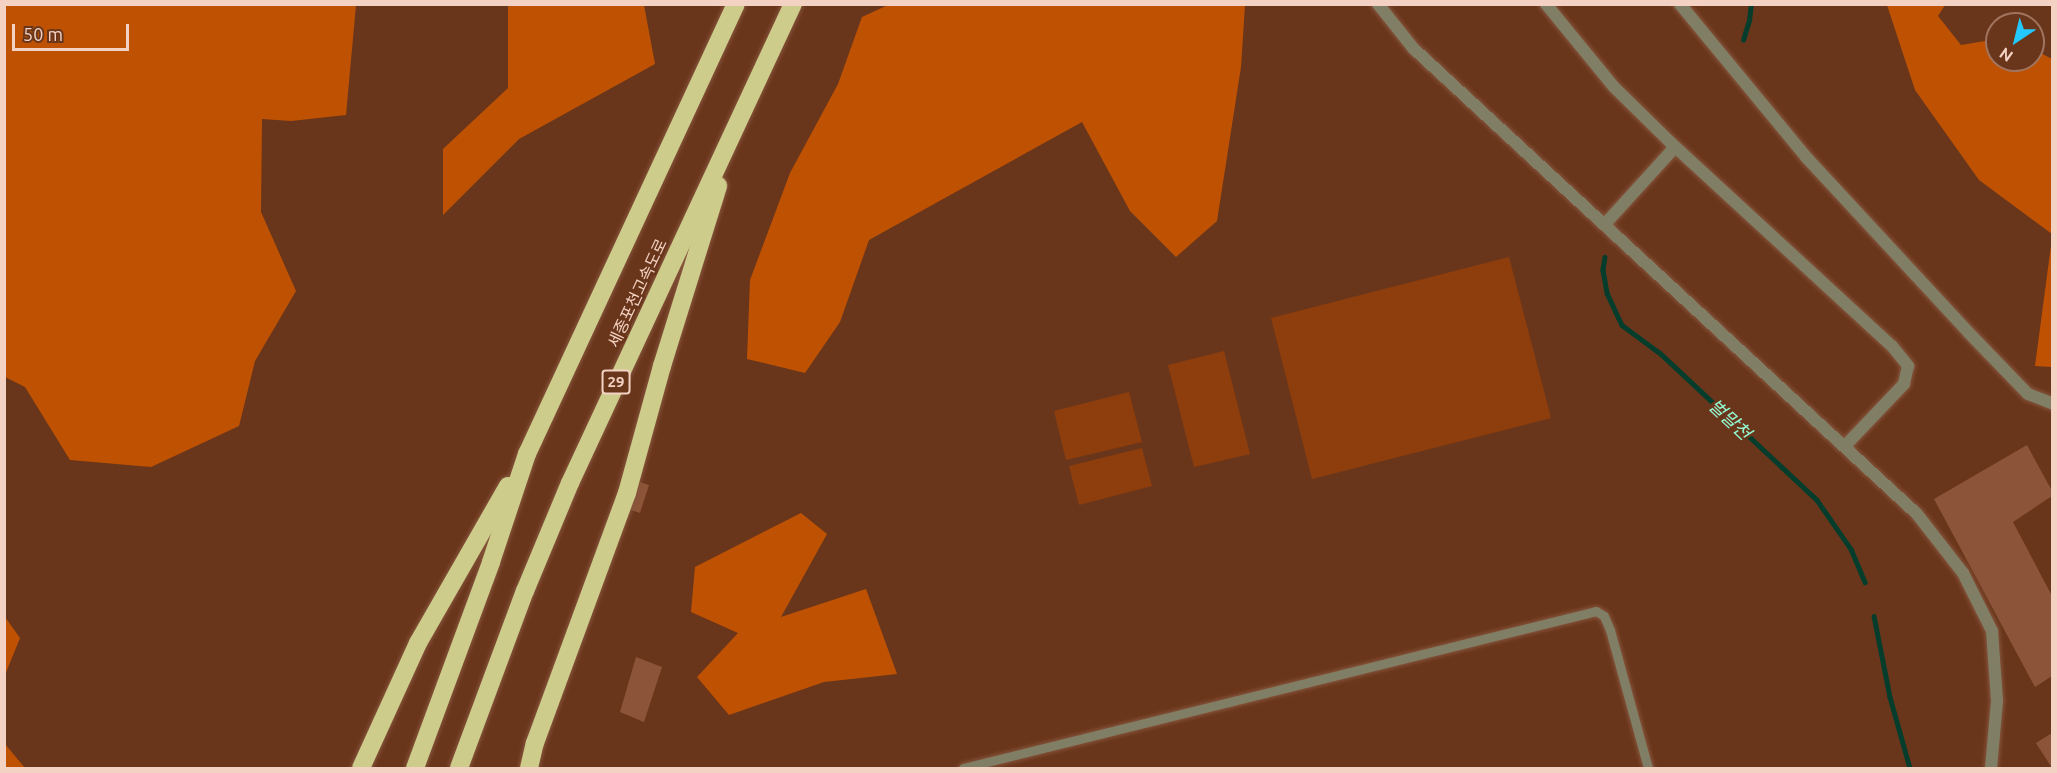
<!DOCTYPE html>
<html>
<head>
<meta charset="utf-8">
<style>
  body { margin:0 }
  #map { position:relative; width:2057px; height:773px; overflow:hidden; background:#6a361b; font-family:Ubuntu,"Noto Sans KR",sans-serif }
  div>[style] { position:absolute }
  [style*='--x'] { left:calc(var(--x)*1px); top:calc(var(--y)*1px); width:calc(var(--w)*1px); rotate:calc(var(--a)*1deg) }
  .green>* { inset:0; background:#8e3e0c }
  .forest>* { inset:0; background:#bf5202 }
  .stream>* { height:4.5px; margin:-2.25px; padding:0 2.25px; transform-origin:2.25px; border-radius:2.25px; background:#053d2c }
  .building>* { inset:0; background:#8c5539 }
  .roads { filter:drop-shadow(0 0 2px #85553d) drop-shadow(0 0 2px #85553d) }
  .lane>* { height:9px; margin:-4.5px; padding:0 4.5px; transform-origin:4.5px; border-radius:4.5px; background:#807f65 }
  .street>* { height:12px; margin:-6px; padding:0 6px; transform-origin:6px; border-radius:6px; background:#807f65 }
  .highway>* { height:18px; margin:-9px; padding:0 9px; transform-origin:9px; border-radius:9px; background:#cecc8b }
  span { translate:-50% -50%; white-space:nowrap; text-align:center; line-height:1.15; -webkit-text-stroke:5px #6a361b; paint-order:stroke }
  .shield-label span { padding:2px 4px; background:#6a361b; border:2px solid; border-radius:4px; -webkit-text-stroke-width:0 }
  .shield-label { font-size:15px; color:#f3d2c3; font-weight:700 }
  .street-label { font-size:16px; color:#f3d2c3 }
  .water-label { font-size:18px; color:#93fad1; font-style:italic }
  .frame { position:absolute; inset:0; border:6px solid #f3d2c3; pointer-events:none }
  .north { position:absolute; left:1985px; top:12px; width:60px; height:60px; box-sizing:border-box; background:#6a361b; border:2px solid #a1745e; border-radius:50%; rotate:215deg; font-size:16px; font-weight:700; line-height:24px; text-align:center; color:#f3d2c3 }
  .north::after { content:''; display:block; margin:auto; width:21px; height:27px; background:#23c9fe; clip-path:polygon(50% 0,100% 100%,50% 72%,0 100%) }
  .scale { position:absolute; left:12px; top:24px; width:117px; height:27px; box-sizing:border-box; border:3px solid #f3d2c3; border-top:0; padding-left:8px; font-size:18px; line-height:21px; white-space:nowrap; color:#f3d2c3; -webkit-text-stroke:4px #6a361b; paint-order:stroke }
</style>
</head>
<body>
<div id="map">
  <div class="green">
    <div style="clip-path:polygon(1509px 257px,1551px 418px,1312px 479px,1271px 318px)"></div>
    <div style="clip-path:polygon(1224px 351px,1250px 454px,1194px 467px,1168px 365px)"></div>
    <div style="clip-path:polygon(1129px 392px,1142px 442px,1066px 460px,1054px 411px)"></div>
    <div style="clip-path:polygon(1142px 448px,1152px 486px,1079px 505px,1069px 466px)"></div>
  </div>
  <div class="forest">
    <div style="clip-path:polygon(356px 5px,346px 115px,291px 121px,262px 119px,261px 212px,296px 291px,255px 361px,239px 426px,151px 467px,70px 460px,25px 387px,5px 377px,5px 5px)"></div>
    <div style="clip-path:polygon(508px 5px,644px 5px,655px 64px,519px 139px,443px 215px,443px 149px,508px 88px)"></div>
    <div style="clip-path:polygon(888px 5px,1245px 5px,1241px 67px,1217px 221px,1176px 257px,1130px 211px,1082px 122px,869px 240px,840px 322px,805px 373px,747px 359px,750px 280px,790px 173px,838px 84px,862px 17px)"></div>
    <div style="clip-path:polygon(1887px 5px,1945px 5px,1938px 16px,1961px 45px,1997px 39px,1997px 60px,2033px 60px,2033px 49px,2052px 59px,2052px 234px,1979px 180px,1915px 90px)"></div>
    <div style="clip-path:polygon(2052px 238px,2052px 367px,2035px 366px)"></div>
    <div style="clip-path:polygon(801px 513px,827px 534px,781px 617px,866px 589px,897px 674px,824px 682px,729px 715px,697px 677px,738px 633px,691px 612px,695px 567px)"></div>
    <div style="clip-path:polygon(5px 617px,20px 638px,5px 675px)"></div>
    <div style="clip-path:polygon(4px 744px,5px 744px,25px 768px,5px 768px)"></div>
  </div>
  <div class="stream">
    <div style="--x:1743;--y:40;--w:21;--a:-73"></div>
    <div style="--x:1749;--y:20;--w:16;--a:-83"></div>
    <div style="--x:1605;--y:257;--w:13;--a:99"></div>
    <div style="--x:1603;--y:270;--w:23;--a:80"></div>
    <div style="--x:1607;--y:293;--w:35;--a:65"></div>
    <div style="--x:1622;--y:325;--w:47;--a:36.4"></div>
    <div style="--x:1660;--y:353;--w:215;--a:43.1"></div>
    <div style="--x:1817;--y:500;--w:60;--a:55.2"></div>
    <div style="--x:1851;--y:549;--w:36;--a:67"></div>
    <div style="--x:1874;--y:616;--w:83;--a:78.8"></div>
    <div style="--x:1890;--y:697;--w:74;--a:74.3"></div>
  </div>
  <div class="building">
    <div style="clip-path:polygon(2027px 445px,2052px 491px,2052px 496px,2013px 522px,2052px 596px,2052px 676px,2035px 687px,1934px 499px)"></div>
    <div style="clip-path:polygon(630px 479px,649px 485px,640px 513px,622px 507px)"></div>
    <div style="clip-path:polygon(636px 657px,662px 667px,644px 722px,620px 712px)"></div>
    <div style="clip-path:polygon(2052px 733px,2052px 768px,2036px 743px)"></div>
  </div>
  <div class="roads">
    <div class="lane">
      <div style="--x:963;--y:768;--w:652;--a:-13.93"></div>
      <div style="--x:1596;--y:611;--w:9;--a:32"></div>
      <div style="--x:1604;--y:616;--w:15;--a:67"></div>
      <div style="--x:1610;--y:630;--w:143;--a:74.6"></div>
    </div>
    <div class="street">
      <div style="--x:1378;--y:4;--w:56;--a:51.5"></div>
      <div style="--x:1413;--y:48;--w:686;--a:42.76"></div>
      <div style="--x:1917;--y:514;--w:75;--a:52.1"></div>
      <div style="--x:1963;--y:573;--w:65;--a:63.4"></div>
      <div style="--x:1992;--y:631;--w:70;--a:85.9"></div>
      <div style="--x:1997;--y:701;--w:67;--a:95.1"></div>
      <div style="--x:1546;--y:4;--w:107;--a:50.7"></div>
      <div style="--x:1614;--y:87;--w:80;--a:44.5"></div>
      <div style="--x:1671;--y:143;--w:300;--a:42.6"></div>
      <div style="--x:1892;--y:346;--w:26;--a:51"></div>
      <div style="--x:1908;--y:366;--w:18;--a:103"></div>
      <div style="--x:1904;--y:384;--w:86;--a:133.6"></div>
      <div style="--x:1680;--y:4;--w:200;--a:50.5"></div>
      <div style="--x:1807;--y:158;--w:238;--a:47.2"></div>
      <div style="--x:1969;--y:333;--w:85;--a:46"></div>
      <div style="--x:2028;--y:394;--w:26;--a:21"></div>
      <div style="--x:1605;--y:224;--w:104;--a:-47.7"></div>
    </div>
    <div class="highway">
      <div style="--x:361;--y:768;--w:137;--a:-65.5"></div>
      <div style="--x:418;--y:643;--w:181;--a:-60.2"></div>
      <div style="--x:415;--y:768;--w:220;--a:-69.7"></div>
      <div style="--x:491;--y:562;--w:114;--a:-71.6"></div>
      <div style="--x:527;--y:454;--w:496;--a:-65.1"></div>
      <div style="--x:459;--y:768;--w:189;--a:-69.6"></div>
      <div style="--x:525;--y:591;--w:117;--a:-67.4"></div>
      <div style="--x:570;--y:483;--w:528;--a:-65.04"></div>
      <div style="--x:529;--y:768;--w:26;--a:-77"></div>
      <div style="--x:535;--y:743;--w:266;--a:-69.8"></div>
      <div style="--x:627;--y:493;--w:132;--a:-74.6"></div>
      <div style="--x:662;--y:366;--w:189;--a:-72.7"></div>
    </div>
  </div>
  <div class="shield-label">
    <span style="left:616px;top:382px">29</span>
  </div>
  <div class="street-label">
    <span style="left:637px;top:293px;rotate:-65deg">세종포천고속도로</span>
  </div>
  <div class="water-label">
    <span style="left:1730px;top:419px;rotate:43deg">벌말천</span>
  </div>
  <div class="frame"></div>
  <div class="north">N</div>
  <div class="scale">50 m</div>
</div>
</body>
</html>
